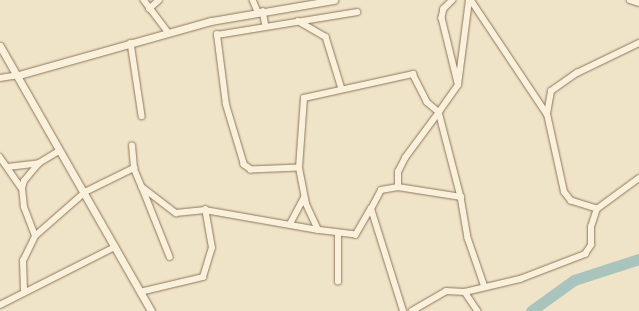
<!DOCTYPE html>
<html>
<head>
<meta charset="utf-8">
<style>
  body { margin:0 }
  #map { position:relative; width:639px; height:311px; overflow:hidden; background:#f0e4c8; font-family:"Times New Roman",serif }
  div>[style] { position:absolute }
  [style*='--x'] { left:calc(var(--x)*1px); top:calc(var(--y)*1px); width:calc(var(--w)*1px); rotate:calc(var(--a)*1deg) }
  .river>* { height:11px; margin:-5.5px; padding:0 5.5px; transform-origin:5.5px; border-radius:5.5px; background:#a9c4bc }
  .roads { filter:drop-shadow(0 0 1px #8d765c) drop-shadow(0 0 1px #8d765c) }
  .minor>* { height:5.5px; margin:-2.75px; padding:0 2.75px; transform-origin:2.75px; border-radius:2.75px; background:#faf1dc }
  .tertiary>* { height:7px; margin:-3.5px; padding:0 3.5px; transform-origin:3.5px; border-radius:3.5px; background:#faf1dc }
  span { translate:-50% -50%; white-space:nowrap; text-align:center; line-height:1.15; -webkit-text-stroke:3px #f7eed8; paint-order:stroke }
</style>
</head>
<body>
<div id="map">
  <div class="river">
    <div style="--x:531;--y:311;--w:53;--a:-35.8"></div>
    <div style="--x:574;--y:280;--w:68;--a:-17.9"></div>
  </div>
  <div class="roads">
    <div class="minor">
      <div style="--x:144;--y:0;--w:40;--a:53"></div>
      <div style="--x:253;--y:0;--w:13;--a:67"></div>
      <div style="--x:453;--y:0;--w:13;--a:135"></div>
      <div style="--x:444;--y:9;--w:9;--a:103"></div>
      <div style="--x:442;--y:18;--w:67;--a:76.2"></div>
      <div style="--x:471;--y:0;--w:137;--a:56.3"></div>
      <div style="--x:630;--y:0;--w:9;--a:18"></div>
      <div style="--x:149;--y:9;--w:13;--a:-42"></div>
      <div style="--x:263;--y:11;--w:15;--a:79"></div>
      <div style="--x:298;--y:21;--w:32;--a:30"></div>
      <div style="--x:326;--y:37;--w:54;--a:72.9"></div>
      <div style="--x:131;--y:43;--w:74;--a:81.4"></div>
      <div style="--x:0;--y:78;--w:19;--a:-9"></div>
      <div style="--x:0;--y:157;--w:38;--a:55"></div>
      <div style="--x:8;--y:167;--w:31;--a:-7"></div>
      <div style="--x:39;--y:163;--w:23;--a:-31"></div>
      <div style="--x:134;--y:168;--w:21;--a:67"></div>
      <div style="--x:142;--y:187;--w:43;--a:37.4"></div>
      <div style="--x:176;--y:213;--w:29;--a:-6"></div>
      <div style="--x:205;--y:210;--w:115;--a:10"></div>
      <div style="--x:299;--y:168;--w:48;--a:177.6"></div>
      <div style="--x:251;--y:170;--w:9;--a:-144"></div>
      <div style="--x:244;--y:165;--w:63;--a:-106.7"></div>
      <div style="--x:226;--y:105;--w:71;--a:-97.3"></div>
      <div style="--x:217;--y:35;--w:142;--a:-9.3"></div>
      <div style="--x:398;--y:187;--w:15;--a:-90"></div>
      <div style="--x:398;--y:172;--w:16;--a:-63"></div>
      <div style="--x:405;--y:158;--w:57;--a:-53.5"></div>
      <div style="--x:439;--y:112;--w:88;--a:75.5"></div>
      <div style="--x:143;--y:189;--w:73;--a:68.3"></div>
      <div style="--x:371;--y:209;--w:30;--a:120"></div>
      <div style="--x:356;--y:235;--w:38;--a:-173"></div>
      <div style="--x:318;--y:230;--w:29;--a:-115"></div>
      <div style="--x:306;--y:204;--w:37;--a:-101"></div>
      <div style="--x:299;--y:168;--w:70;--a:-85.9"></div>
      <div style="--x:304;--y:98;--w:112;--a:-12.4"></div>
      <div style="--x:413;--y:74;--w:31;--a:63"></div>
      <div style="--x:427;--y:102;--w:16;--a:40"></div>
      <div style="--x:439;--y:112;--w:33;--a:-55"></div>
      <div style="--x:458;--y:85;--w:86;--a:-82.6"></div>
      <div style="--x:597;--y:209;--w:27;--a:-163"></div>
      <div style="--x:571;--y:201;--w:11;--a:-128"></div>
      <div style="--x:564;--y:192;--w:80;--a:-102.3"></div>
      <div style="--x:547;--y:114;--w:23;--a:-80"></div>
      <div style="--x:551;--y:91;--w:32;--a:-35"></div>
      <div style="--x:577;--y:73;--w:69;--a:-25.8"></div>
      <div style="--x:290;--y:224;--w:30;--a:-62"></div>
      <div style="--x:35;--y:236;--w:31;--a:-111"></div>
      <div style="--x:24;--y:207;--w:19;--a:-96"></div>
      <div style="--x:22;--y:188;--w:7;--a:-74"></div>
      <div style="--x:24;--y:181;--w:23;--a:-50"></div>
      <div style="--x:338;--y:282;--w:47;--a:-90"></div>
      <div style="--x:24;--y:290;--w:29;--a:-92"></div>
      <div style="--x:23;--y:261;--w:28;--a:-64"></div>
      <div style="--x:35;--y:236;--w:67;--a:-41.3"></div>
      <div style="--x:85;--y:192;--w:55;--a:-26.1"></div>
      <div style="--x:134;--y:168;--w:22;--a:-95"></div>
      <div style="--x:140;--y:292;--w:65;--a:-13.4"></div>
      <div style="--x:203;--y:277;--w:30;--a:-73"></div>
      <div style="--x:212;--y:248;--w:39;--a:-100"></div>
      <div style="--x:465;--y:292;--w:23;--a:56"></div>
      <div style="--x:0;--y:305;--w:129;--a:-26.8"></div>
      <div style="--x:403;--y:311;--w:107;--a:-107.4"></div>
      <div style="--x:371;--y:209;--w:21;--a:-62"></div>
      <div style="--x:381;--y:190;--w:17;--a:-10"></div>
      <div style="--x:398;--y:187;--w:64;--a:9"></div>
      <div style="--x:461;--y:197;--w:42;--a:80.3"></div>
      <div style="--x:468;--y:238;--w:52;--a:70.9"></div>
      <div style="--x:412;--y:311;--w:39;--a:-30"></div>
      <div style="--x:446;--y:291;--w:19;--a:3"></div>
      <div style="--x:465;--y:292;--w:57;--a:-13.3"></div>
      <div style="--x:520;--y:279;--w:70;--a:-21"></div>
      <div style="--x:585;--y:254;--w:11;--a:-56"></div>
      <div style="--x:591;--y:245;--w:18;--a:-90"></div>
      <div style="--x:591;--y:227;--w:19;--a:-72"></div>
      <div style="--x:597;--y:209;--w:52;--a:-36.4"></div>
    </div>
    <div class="tertiary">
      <div style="--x:0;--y:46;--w:305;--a:60.3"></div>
      <div style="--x:19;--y:75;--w:199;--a:-15.7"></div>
      <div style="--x:211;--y:21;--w:125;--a:-9.7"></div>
    </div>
  </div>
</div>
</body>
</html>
